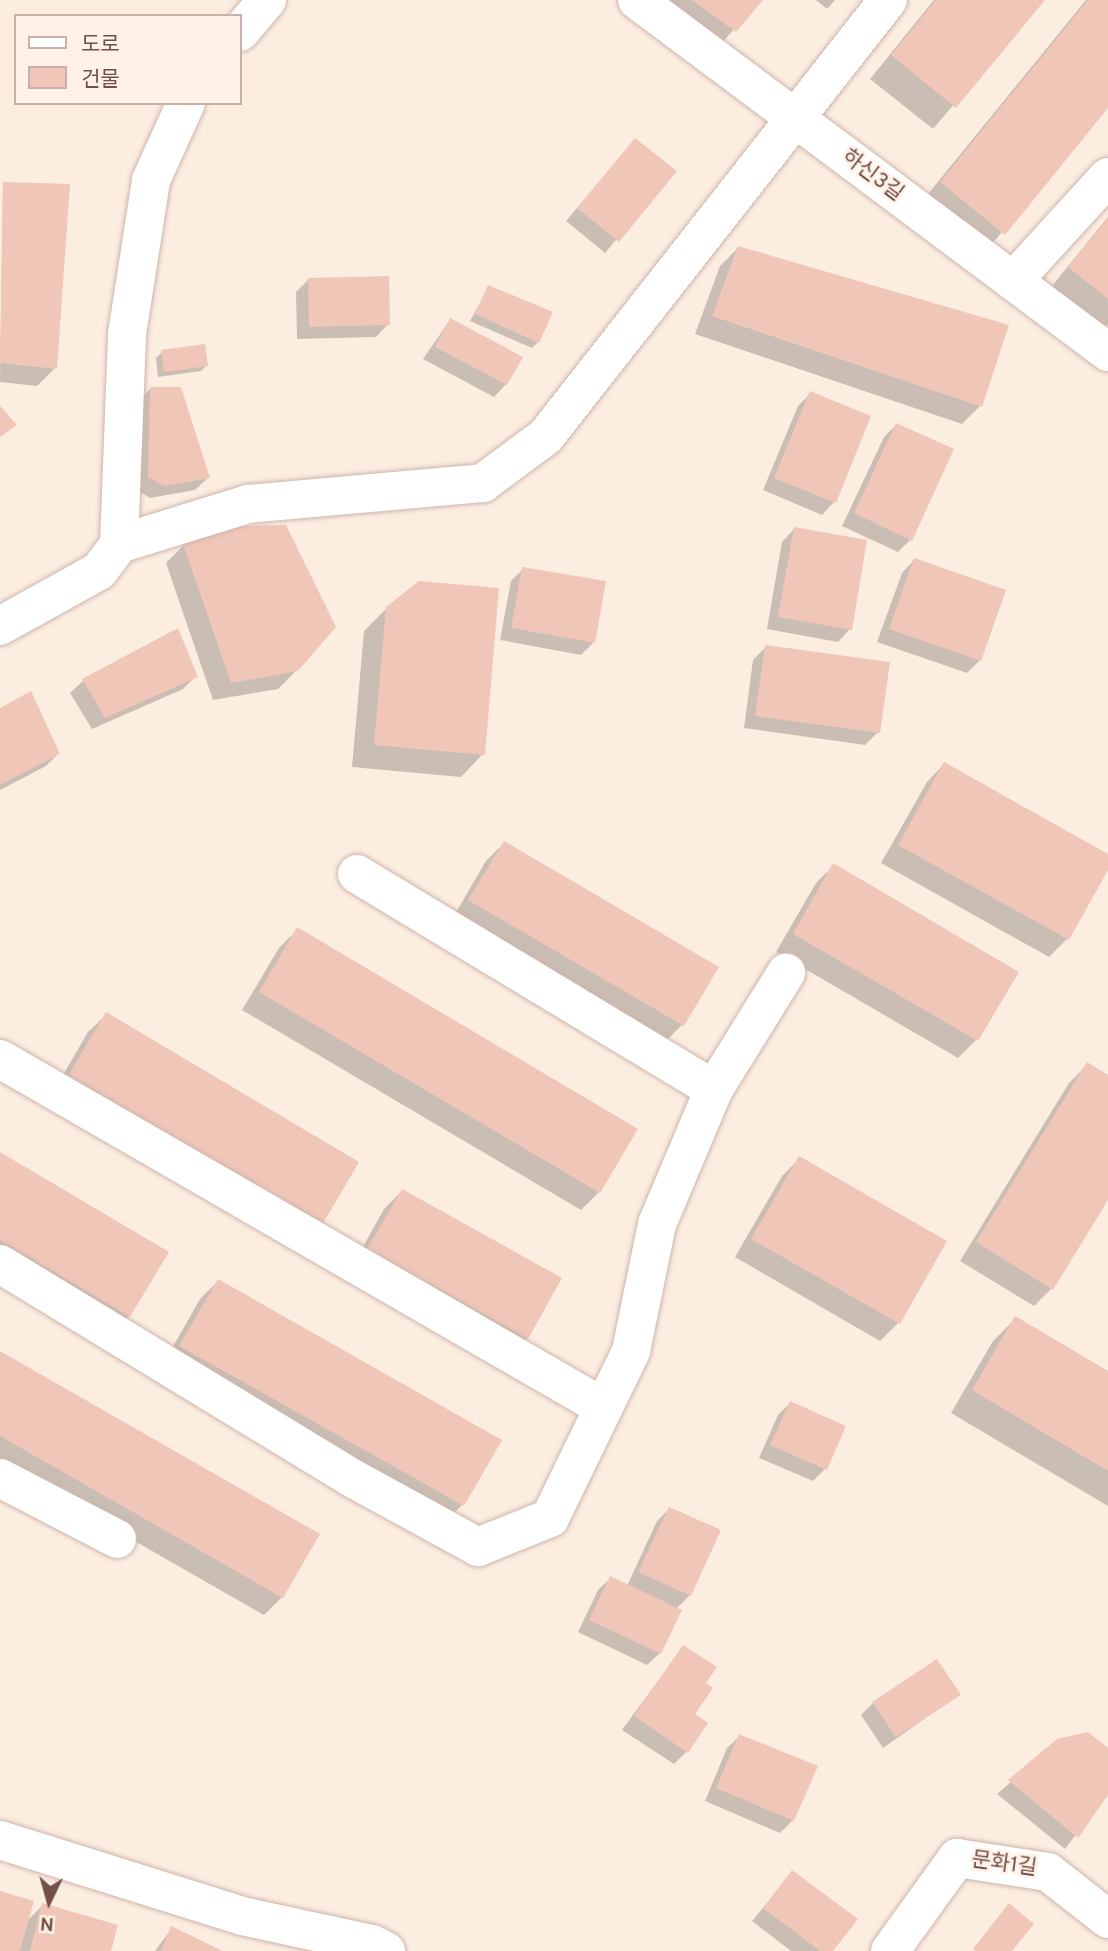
<!DOCTYPE html>
<html>
<head>
<meta charset="utf-8">
<style>
  body { margin:0 }
  #map { position:relative; width:1108px; height:1951px; overflow:hidden; background:#fcede1; font-family:Overpass,"Noto Sans KR",sans-serif }
  div>[style] { position:absolute }
  [style*='--x'] { left:calc(var(--x)*1px); top:calc(var(--y)*1px); width:calc(var(--w)*1px); rotate:calc(var(--a)*1deg) }
  .shadow>* { inset:0; background:#0003 }
  .building>* { inset:0; background:#f0c6b9 }
  .roads { filter:drop-shadow(0 0 2px #ceb5ab) drop-shadow(0 0 2px #ceb5ab) }
  .street>* { height:38px; margin:-19px; padding:0 19px; transform-origin:19px; border-radius:19px; background:#fff }
  span { translate:-50% -50%; white-space:nowrap; text-align:center; line-height:1.15; -webkit-text-stroke:5px #fff1e7; paint-order:stroke }
  .street-label { font-size:21px; color:#725049 }
  .legend { position:absolute; left:14px; top:14px; width:228px; height:91px; box-sizing:border-box; background:#fff1e7; border:2px solid #c7b1a8; margin:0; padding:9px 12px; list-style:none; font-size:21px; color:#725049 }
  .legend li { display:flex; align-items:center; gap:14px; height:35px }
  .legend b { width:35px; border:2px solid #c7b1a8 }
  .north { position:absolute; left:14px; top:1867px; width:70px; height:70px; -webkit-text-stroke:5px #fff1e7; paint-order:stroke; rotate:185deg; font-size:19px; font-weight:700; line-height:28px; text-align:center; color:#725049 }
  .north::after { content:''; display:block; margin:auto; width:24px; height:32px; background:#725049; clip-path:polygon(50% 0,100% 100%,50% 72%,0 100%) }
</style>
</head>
<body>
<div id="map">
  <div class="shadow">
    <div style="clip-path:polygon(650px 0,761px 0,717px 48px)"></div>
    <div style="clip-path:polygon(816px 0,835px 0,827px 9px)"></div>
    <div style="clip-path:polygon(934px 0,1042px 0,933px 129px,870px 79px)"></div>
    <div style="clip-path:polygon(1086px 0,1108px 0,1108px 105px,982px 256px,919px 205px)"></div>
    <div style="clip-path:polygon(635px 140px,674px 171px,605px 253px,566px 221px)"></div>
    <div style="clip-path:polygon(3px 184px,55px 368px,37px 386px,0 382px)"></div>
    <div style="clip-path:polygon(1108px 217px,1108px 324px,1104px 328px,1052px 286px)"></div>
    <div style="clip-path:polygon(738px 248px,980px 406px,962px 424px,695px 334px,720px 266px)"></div>
    <div style="clip-path:polygon(309px 279px,388px 324px,376px 337px,297px 339px,296px 292px)"></div>
    <div style="clip-path:polygon(489px 287px,538px 342px,532px 348px,470px 321px)"></div>
    <div style="clip-path:polygon(450px 320px,506px 384px,494px 397px,423px 359px)"></div>
    <div style="clip-path:polygon(162px 352px,207px 365px,201px 371px,158px 377px,156px 358px)"></div>
    <div style="clip-path:polygon(151px 388px,208px 478px,195px 490px,150px 498px,137px 490px,138px 401px)"></div>
    <div style="clip-path:polygon(811px 393px,834px 502px,822px 515px,763px 490px,798px 406px)"></div>
    <div style="clip-path:polygon(896px 425px,910px 540px,898px 552px,842px 526px,884px 437px)"></div>
    <div style="clip-path:polygon(794px 529px,850px 629px,838px 642px,767px 629px,782px 542px)"></div>
    <div style="clip-path:polygon(184px 545px,297px 670px,278px 689px,213px 700px,166px 563px)"></div>
    <div style="clip-path:polygon(914px 560px,980px 660px,967px 673px,877px 642px,902px 573px)"></div>
    <div style="clip-path:polygon(523px 569px,594px 642px,581px 655px,500px 640px,511px 581px)"></div>
    <div style="clip-path:polygon(387px 608px,483px 754px,461px 777px,352px 767px,364px 631px)"></div>
    <div style="clip-path:polygon(177px 631px,196px 676px,183px 689px,92px 729px,70px 693px,83px 681px)"></div>
    <div style="clip-path:polygon(766px 647px,878px 732px,865px 745px,744px 728px,753px 660px)"></div>
    <div style="clip-path:polygon(0 710px,58px 754px,46px 766px,0 790px)"></div>
    <div style="clip-path:polygon(944px 764px,1108px 856px,1108px 867px,1067px 939px,1049px 957px,881px 863px,927px 782px)"></div>
    <div style="clip-path:polygon(504px 843px,716px 967px,682px 1025px,664px 1043px,452px 919px,486px 861px)"></div>
    <div style="clip-path:polygon(834px 865px,976px 1040px,958px 1058px,776px 952px,816px 883px)"></div>
    <div style="clip-path:polygon(297px 930px,599px 1192px,581px 1210px,242px 1010px,279px 948px)"></div>
    <div style="clip-path:polygon(106px 1015px,357px 1162px,52px 1094px,88px 1032px)"></div>
    <div style="clip-path:polygon(1087px 1065px,1108px 1077px,1108px 1197px,1051px 1289px,1034px 1306px,960px 1261px,1069px 1083px)"></div>
    <div style="clip-path:polygon(0 1154px,129px 1316px,111px 1334px,0 1268px)"></div>
    <div style="clip-path:polygon(800px 1158px,898px 1323px,880px 1341px,735px 1257px,782px 1176px)"></div>
    <div style="clip-path:polygon(402px 1191px,527px 1338px,509px 1356px,351px 1268px,384px 1209px)"></div>
    <div style="clip-path:polygon(218px 1281px,499px 1440px,462px 1505px,444px 1523px,163px 1364px,200px 1299px)"></div>
    <div style="clip-path:polygon(1015px 1319px,1108px 1373px,1108px 1506px,951px 1413px,993px 1341px)"></div>
    <div style="clip-path:polygon(0 1353px,282px 1597px,264px 1615px,0 1464px)"></div>
    <div style="clip-path:polygon(790px 1403px,825px 1469px,813px 1481px,759px 1458px,778px 1415px)"></div>
    <div style="clip-path:polygon(669px 1509px,690px 1595px,676px 1609px,660px 1653px,647px 1665px,578px 1632px,598px 1590px,611px 1578px,627px 1586px,657px 1521px)"></div>
    <div style="clip-path:polygon(683px 1647px,703px 1683px,686px 1752px,674px 1764px,622px 1730px)"></div>
    <div style="clip-path:polygon(958px 1695px,883px 1748px,861px 1715px,873px 1703px)"></div>
    <div style="clip-path:polygon(740px 1736px,793px 1820px,780px 1833px,705px 1801px,727px 1748px)"></div>
    <div style="clip-path:polygon(1058px 1741px,1108px 1750px,1108px 1792px,1065px 1849px,997px 1794px)"></div>
    <div style="clip-path:polygon(793px 1872px,831px 1951px,791px 1951px,752px 1921px)"></div>
    <div style="clip-path:polygon(0 1893px,27px 1921px,43px 1905px,109px 1951px,0 1951px)"></div>
    <div style="clip-path:polygon(172px 1928px,219px 1951px,155px 1951px)"></div>
  </div>
  <div class="building">
    <div style="clip-path:polygon(692px 0,763px 0,736px 32px)"></div>
    <div style="clip-path:polygon(936px 0,1045px 0,956px 108px,891px 55px)"></div>
    <div style="clip-path:polygon(1088px 0,1108px 0,1108px 108px,1005px 235px,940px 182px)"></div>
    <div style="clip-path:polygon(635px 138px,677px 171px,619px 242px,577px 208px)"></div>
    <div style="clip-path:polygon(3px 182px,70px 184px,57px 369px,0 363px)"></div>
    <div style="clip-path:polygon(1108px 218px,1108px 299px,1068px 267px)"></div>
    <div style="clip-path:polygon(738px 246px,1009px 325px,982px 407px,712px 316px)"></div>
    <div style="clip-path:polygon(389px 276px,390px 325px,309px 327px,308px 278px)"></div>
    <div style="clip-path:polygon(488px 285px,553px 312px,539px 343px,475px 314px)"></div>
    <div style="clip-path:polygon(450px 318px,523px 357px,507px 385px,435px 347px)"></div>
    <div style="clip-path:polygon(205px 344px,208px 366px,164px 372px,161px 350px)"></div>
    <div style="clip-path:polygon(150px 387px,181px 387px,210px 478px,164px 486px,148px 477px)"></div>
    <div style="clip-path:polygon(810px 391px,871px 416px,836px 503px,774px 478px)"></div>
    <div style="clip-path:polygon(0 406px,17px 425px,0 437px)"></div>
    <div style="clip-path:polygon(896px 423px,954px 449px,912px 541px,854px 513px)"></div>
    <div style="clip-path:polygon(286px 525px,336px 627px,298px 671px,231px 683px,183px 544px,243px 526px)"></div>
    <div style="clip-path:polygon(794px 527px,867px 540px,852px 630px,778px 617px)"></div>
    <div style="clip-path:polygon(914px 558px,1006px 590px,981px 661px,889px 629px)"></div>
    <div style="clip-path:polygon(522px 567px,606px 581px,595px 643px,511px 628px)"></div>
    <div style="clip-path:polygon(419px 581px,499px 588px,485px 755px,374px 745px,386px 607px)"></div>
    <div style="clip-path:polygon(178px 628px,198px 677px,105px 718px,82px 679px)"></div>
    <div style="clip-path:polygon(765px 645px,890px 662px,880px 733px,755px 716px)"></div>
    <div style="clip-path:polygon(31px 691px,60px 754px,0 785px,0 708px)"></div>
    <div style="clip-path:polygon(944px 762px,1108px 854px,1108px 870px,1069px 940px,898px 845px)"></div>
    <div style="clip-path:polygon(504px 841px,719px 967px,684px 1026px,468px 900px)"></div>
    <div style="clip-path:polygon(833px 863px,1019px 972px,978px 1041px,793px 934px)"></div>
    <div style="clip-path:polygon(297px 927px,638px 1129px,600px 1193px,259px 992px)"></div>
    <div style="clip-path:polygon(106px 1012px,359px 1162px,322px 1225px,68px 1076px)"></div>
    <div style="clip-path:polygon(1087px 1062px,1108px 1075px,1108px 1200px,1053px 1290px,976px 1242px)"></div>
    <div style="clip-path:polygon(0 1152px,169px 1252px,130px 1317px,0 1240px)"></div>
    <div style="clip-path:polygon(799px 1156px,947px 1241px,900px 1324px,751px 1239px)"></div>
    <div style="clip-path:polygon(402px 1189px,562px 1278px,528px 1339px,367px 1249px)"></div>
    <div style="clip-path:polygon(218px 1279px,502px 1440px,464px 1506px,179px 1346px)"></div>
    <div style="clip-path:polygon(1015px 1316px,1108px 1371px,1108px 1471px,972px 1390px)"></div>
    <div style="clip-path:polygon(0 1351px,320px 1534px,283px 1598px,0 1436px)"></div>
    <div style="clip-path:polygon(790px 1401px,846px 1426px,827px 1470px,770px 1445px)"></div>
    <div style="clip-path:polygon(669px 1507px,721px 1530px,691px 1596px,638px 1572px)"></div>
    <div style="clip-path:polygon(610px 1576px,682px 1610px,661px 1654px,589px 1620px)"></div>
    <div style="clip-path:polygon(683px 1645px,717px 1667px,706px 1683px,713px 1688px,695px 1714px,708px 1723px,688px 1753px,634px 1716px)"></div>
    <div style="clip-path:polygon(937px 1659px,961px 1695px,896px 1737px,872px 1702px)"></div>
    <div style="clip-path:polygon(1088px 1732px,1108px 1748px,1108px 1795px,1078px 1838px,1008px 1780px,1057px 1739px)"></div>
    <div style="clip-path:polygon(739px 1734px,818px 1766px,794px 1821px,716px 1788px)"></div>
    <div style="clip-path:polygon(792px 1870px,858px 1919px,833px 1951px,820px 1951px,763px 1908px)"></div>
    <div style="clip-path:polygon(0 1891px,34px 1901px,20px 1951px,0 1951px)"></div>
    <div style="clip-path:polygon(42px 1903px,118px 1925px,111px 1951px,30px 1951px)"></div>
    <div style="clip-path:polygon(1009px 1903px,1034px 1924px,1012px 1951px,976px 1951px,973px 1949px)"></div>
    <div style="clip-path:polygon(171px 1926px,223px 1951px,161px 1951px)"></div>
  </div>
  <div class="roads">
    <div class="street">
      <div style="--x:637;--y:0;--w:588;--a:36.77"></div>
      <div style="--x:240;--y:32;--w:42;--a:-49.8"></div>
      <div style="--x:1013;--y:281;--w:141;--a:-47.6"></div>
      <div style="--x:119;--y:544;--w:135;--a:-17.2"></div>
      <div style="--x:248;--y:504;--w:236;--a:-5.1"></div>
      <div style="--x:483;--y:483;--w:79;--a:-36.7"></div>
      <div style="--x:546;--y:436;--w:554;--a:-51.89"></div>
      <div style="--x:0;--y:626;--w:113;--a:-29.1"></div>
      <div style="--x:99;--y:571;--w:34;--a:-53"></div>
      <div style="--x:119;--y:544;--w:210;--a:-87.8"></div>
      <div style="--x:127;--y:334;--w:156;--a:-81.1"></div>
      <div style="--x:151;--y:180;--w:85;--a:-65.6"></div>
      <div style="--x:357;--y:874;--w:417;--a:31.1"></div>
      <div style="--x:0;--y:1059;--w:696;--a:29.99"></div>
      <div style="--x:0;--y:1264;--w:412;--a:31.3"></div>
      <div style="--x:352;--y:1478;--w:144;--a:28.7"></div>
      <div style="--x:478;--y:1547;--w:78;--a:-21.9"></div>
      <div style="--x:550;--y:1518;--w:186;--a:-64.1"></div>
      <div style="--x:631;--y:1351;--w:130;--a:-78.4"></div>
      <div style="--x:657;--y:1224;--w:147;--a:-67.1"></div>
      <div style="--x:714;--y:1089;--w:137;--a:-58.2"></div>
      <div style="--x:0;--y:1478;--w:132;--a:27.5"></div>
      <div style="--x:0;--y:1840;--w:254;--a:17.4"></div>
      <div style="--x:242;--y:1916;--w:133;--a:12.2"></div>
      <div style="--x:372;--y:1944;--w:16;--a:27"></div>
      <div style="--x:890;--y:1951;--w:115;--a:-54.2"></div>
      <div style="--x:957;--y:1858;--w:92;--a:8.7"></div>
      <div style="--x:1048;--y:1872;--w:76;--a:38.1"></div>
    </div>
  </div>
  <div class="street-label">
    <span style="left:872px;top:176px;rotate:37deg">하신3길</span>
    <span style="left:1004px;top:1865px;rotate:8deg">문화1길</span>
  </div>
  <ul class="legend">
  <li><b style="height:9px;background:#fff"></b>도로</li>
  <li><b style="height:19px;background:#f0c6b9"></b>건물</li>
  </ul>
  <div class="north">N</div>
</div>
</body>
</html>
